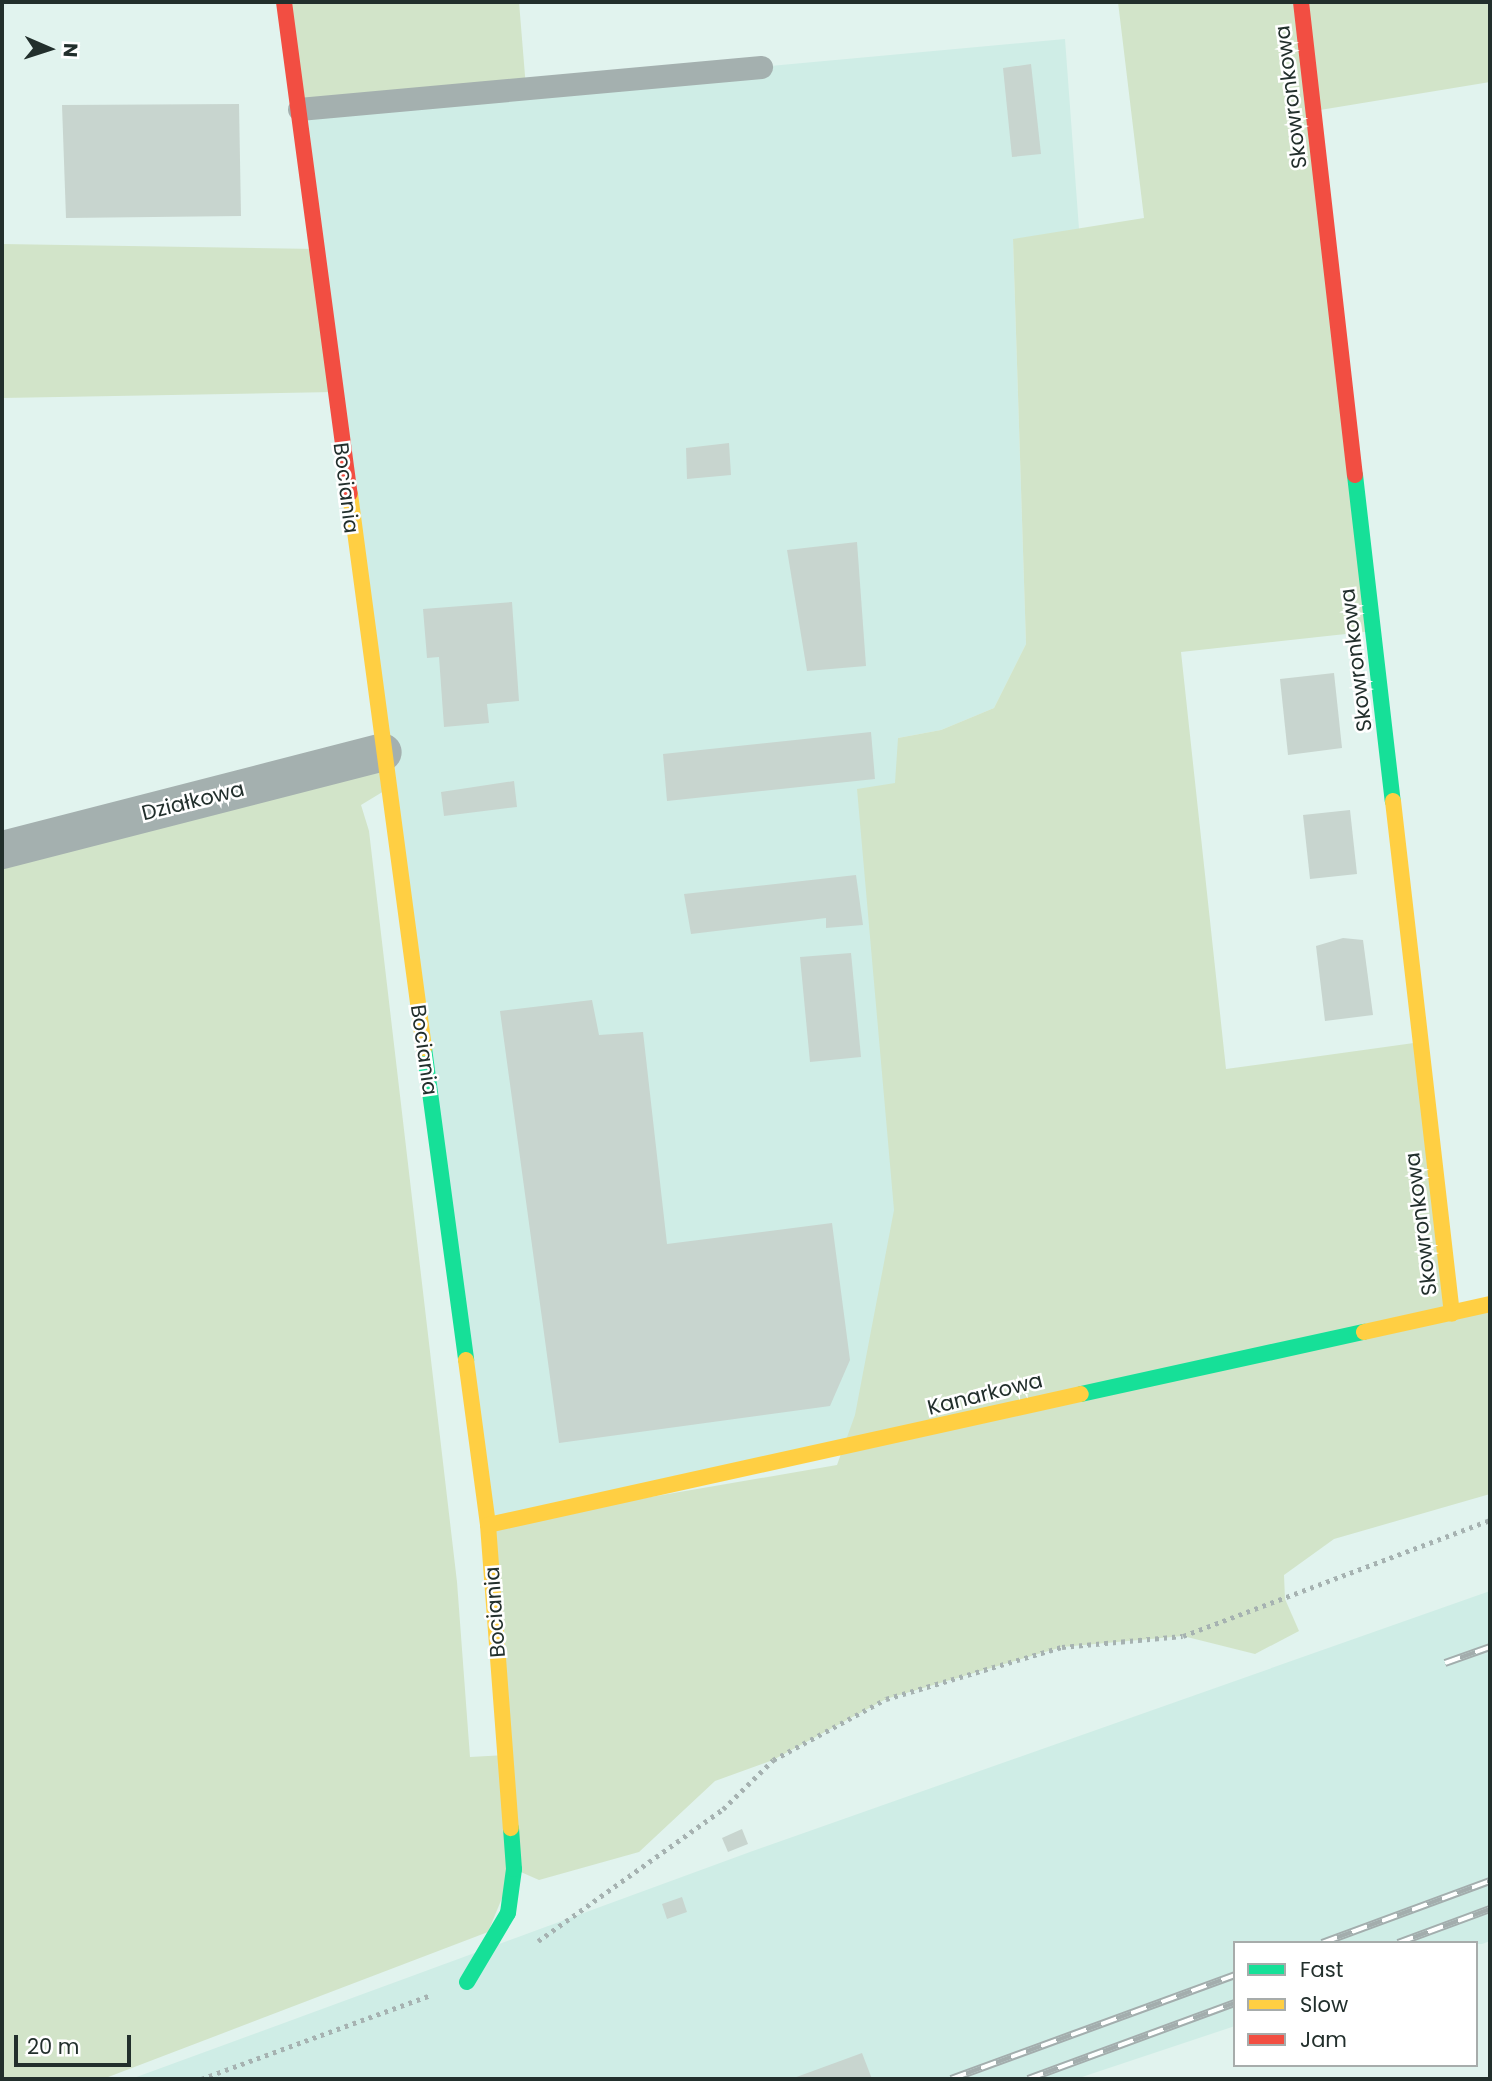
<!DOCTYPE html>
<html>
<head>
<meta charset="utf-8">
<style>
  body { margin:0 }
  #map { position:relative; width:1492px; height:2081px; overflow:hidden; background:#e1f3ee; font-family:Poppins,sans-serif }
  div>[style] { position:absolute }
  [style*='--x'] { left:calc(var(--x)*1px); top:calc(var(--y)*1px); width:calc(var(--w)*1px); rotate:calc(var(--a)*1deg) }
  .built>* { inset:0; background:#cfede6 }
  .green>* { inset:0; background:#d2e4c9 }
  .building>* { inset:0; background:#c8d5cf }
  .path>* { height:4.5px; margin-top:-2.25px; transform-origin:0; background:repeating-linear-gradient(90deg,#a6b2b1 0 3.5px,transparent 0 8.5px) }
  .lane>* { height:23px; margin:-11.5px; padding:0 11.5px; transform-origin:11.5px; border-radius:11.5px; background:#a4b0af }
  .street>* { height:38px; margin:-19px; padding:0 19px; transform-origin:19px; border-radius:19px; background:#a4b0af }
  .fast>* { height:16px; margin:-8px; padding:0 8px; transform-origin:8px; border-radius:8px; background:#16e098 }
  .slow>* { height:16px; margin:-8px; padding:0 8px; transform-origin:8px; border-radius:8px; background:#ffcf43 }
  .jam>* { height:16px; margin:-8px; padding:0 8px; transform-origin:8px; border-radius:8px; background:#f24e42 }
  .rail>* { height:8px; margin-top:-4px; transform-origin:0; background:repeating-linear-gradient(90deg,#fff 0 16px,#a3adad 0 32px); box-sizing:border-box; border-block:2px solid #a3adad }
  span { translate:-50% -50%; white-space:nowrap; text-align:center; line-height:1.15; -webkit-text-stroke:5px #fff; paint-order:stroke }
  .street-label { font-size:21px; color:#222f2c }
  .frame { position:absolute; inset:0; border:4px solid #222f2c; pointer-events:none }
  .legend { position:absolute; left:1233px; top:1941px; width:245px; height:126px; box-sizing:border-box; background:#fff; border:2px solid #a7acab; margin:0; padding:9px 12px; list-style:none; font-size:21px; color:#222f2c }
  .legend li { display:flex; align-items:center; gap:14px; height:35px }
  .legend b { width:35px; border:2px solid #a7acab }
  .north { position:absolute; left:14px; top:14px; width:70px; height:70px; -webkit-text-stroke:5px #fff; paint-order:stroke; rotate:93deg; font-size:19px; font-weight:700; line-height:28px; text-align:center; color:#222f2c }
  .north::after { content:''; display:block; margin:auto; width:24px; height:32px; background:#222f2c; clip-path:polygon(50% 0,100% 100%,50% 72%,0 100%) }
  .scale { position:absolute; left:14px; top:2035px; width:117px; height:32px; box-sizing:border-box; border:4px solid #222f2c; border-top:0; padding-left:9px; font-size:21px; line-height:24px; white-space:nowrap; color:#222f2c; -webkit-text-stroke:5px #fff; paint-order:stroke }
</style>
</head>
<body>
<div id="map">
  <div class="built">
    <div style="clip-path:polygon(1065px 39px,1079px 229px,1013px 240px,1026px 644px,994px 708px,941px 730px,898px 738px,931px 1082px,867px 1444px,488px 1525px,299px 109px)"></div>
    <div style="clip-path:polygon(1490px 1591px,1490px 1941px,1482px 1944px,1235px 1943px,1235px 2026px,1076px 2079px,131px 2079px,750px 1852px)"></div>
  </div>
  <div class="green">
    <div style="clip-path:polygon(284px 2px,519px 2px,526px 88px,299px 109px)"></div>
    <div style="clip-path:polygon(1118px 2px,1490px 2px,1490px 82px,1314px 111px,1373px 631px,1181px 652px,1226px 1069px,1421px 1042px,1452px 1313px,1490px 1304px,1490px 1494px,1334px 1539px,1284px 1575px,1285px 1599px,1299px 1631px,1255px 1654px,1183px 1636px,1062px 1647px,886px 1699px,773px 1760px,715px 1781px,639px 1852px,539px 1880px,514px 1869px,488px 1932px,103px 2079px,2px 2079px,2px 850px,383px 752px,389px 788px,361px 805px,369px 831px,457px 1582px,470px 1757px,506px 1755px,488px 1525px,837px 1465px,855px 1415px,894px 1210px,857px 789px,895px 783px,898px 738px,941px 730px,994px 708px,1026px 644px,1013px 239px,1144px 218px)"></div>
    <div style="clip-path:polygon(2px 244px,317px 249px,334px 392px,2px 398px)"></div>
  </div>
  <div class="building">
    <div style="clip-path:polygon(1031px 64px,1041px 154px,1012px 157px,1003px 68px)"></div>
    <div style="clip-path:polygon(239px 104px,241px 216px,66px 218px,62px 105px)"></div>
    <div style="clip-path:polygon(729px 443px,731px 475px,687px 479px,686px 448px)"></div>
    <div style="clip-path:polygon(857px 542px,866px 666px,807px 671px,787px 550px)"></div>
    <div style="clip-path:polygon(512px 602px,519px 701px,487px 704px,489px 723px,444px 727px,439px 657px,427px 658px,423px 609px)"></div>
    <div style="clip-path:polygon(1334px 673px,1342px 748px,1288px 755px,1280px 679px)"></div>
    <div style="clip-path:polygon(871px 732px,875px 779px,667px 801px,663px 754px)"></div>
    <div style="clip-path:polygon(514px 781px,517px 807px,444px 816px,441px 792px)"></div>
    <div style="clip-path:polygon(1350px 810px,1357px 874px,1310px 879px,1303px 815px)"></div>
    <div style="clip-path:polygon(856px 875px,863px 925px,826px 928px,826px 918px,691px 934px,684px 894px)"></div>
    <div style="clip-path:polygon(1343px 938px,1363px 940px,1373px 1015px,1325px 1021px,1316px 946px)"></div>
    <div style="clip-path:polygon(851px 953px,861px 1057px,810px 1062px,800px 957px)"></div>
    <div style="clip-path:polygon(592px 1000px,599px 1035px,643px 1032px,667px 1244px,832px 1223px,850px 1360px,830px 1406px,559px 1443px,500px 1011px)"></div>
    <div style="clip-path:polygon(742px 1829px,748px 1844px,728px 1852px,722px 1838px)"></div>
    <div style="clip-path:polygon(682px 1897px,687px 1912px,667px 1919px,662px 1904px)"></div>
    <div style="clip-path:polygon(862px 2053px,872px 2079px,791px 2079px)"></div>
  </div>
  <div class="path">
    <div style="--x:538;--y:1941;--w:227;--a:-35.5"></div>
    <div style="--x:723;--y:1809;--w:70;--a:-44.4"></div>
    <div style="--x:773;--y:1760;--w:128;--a:-28.4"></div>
    <div style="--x:886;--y:1699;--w:184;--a:-16.5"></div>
    <div style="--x:1062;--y:1647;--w:121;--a:-5.2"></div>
    <div style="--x:1183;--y:1636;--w:328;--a:-20.7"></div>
    <div style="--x:201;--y:2079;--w:245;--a:-20.1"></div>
  </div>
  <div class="lane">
    <div style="--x:299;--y:109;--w:464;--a:-5.2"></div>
  </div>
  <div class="street">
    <div style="--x:2;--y:850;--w:393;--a:-14.4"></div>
  </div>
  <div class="fast">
    <div style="--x:1355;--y:475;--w:328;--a:83.4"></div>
    <div style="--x:424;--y:1048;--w:315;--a:82.3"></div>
    <div style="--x:1081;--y:1394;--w:290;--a:-12.4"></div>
    <div style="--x:467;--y:1982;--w:80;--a:-59.3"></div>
    <div style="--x:508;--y:1913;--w:44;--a:-82.2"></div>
    <div style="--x:514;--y:1869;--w:41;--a:-94.2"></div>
  </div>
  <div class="slow">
    <div style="--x:350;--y:494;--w:559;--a:82.39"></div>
    <div style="--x:1393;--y:801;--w:516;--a:83.44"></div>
    <div style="--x:1364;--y:1332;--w:129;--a:-12.5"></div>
    <div style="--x:466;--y:1360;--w:166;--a:82.4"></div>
    <div style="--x:488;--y:1525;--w:304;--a:85.7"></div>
    <div style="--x:488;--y:1525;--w:607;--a:-12.46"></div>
  </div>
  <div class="jam">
    <div style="--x:284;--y:2;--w:496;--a:82.4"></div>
    <div style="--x:1301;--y:2;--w:476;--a:83.5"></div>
  </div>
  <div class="rail">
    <div style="--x:1445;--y:1663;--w:48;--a:-19.6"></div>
    <div style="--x:1322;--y:1943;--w:179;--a:-20.3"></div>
    <div style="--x:1398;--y:1943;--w:98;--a:-20.3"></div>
    <div style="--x:951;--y:2079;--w:302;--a:-20.1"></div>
    <div style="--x:1028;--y:2079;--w:221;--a:-20.2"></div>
  </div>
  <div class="street-label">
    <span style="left:1291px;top:97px;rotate:-97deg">Skowronkowa</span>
    <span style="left:346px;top:488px;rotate:83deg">Bociania</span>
    <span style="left:1356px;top:660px;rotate:-97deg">Skowronkowa</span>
    <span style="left:193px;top:801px;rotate:-14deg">Działkowa</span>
    <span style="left:424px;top:1050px;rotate:82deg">Bociania</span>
    <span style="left:1421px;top:1224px;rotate:-97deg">Skowronkowa</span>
    <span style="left:985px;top:1394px;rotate:-14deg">Kanarkowa</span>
    <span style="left:495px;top:1612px;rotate:-94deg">Bociania</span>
  </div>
  <div class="frame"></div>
  <ul class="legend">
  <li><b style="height:9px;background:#16e098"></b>Fast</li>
  <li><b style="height:9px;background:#ffcf43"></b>Slow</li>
  <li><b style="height:9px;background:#f24e42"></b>Jam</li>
  </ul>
  <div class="north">N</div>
  <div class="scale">20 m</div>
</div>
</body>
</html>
